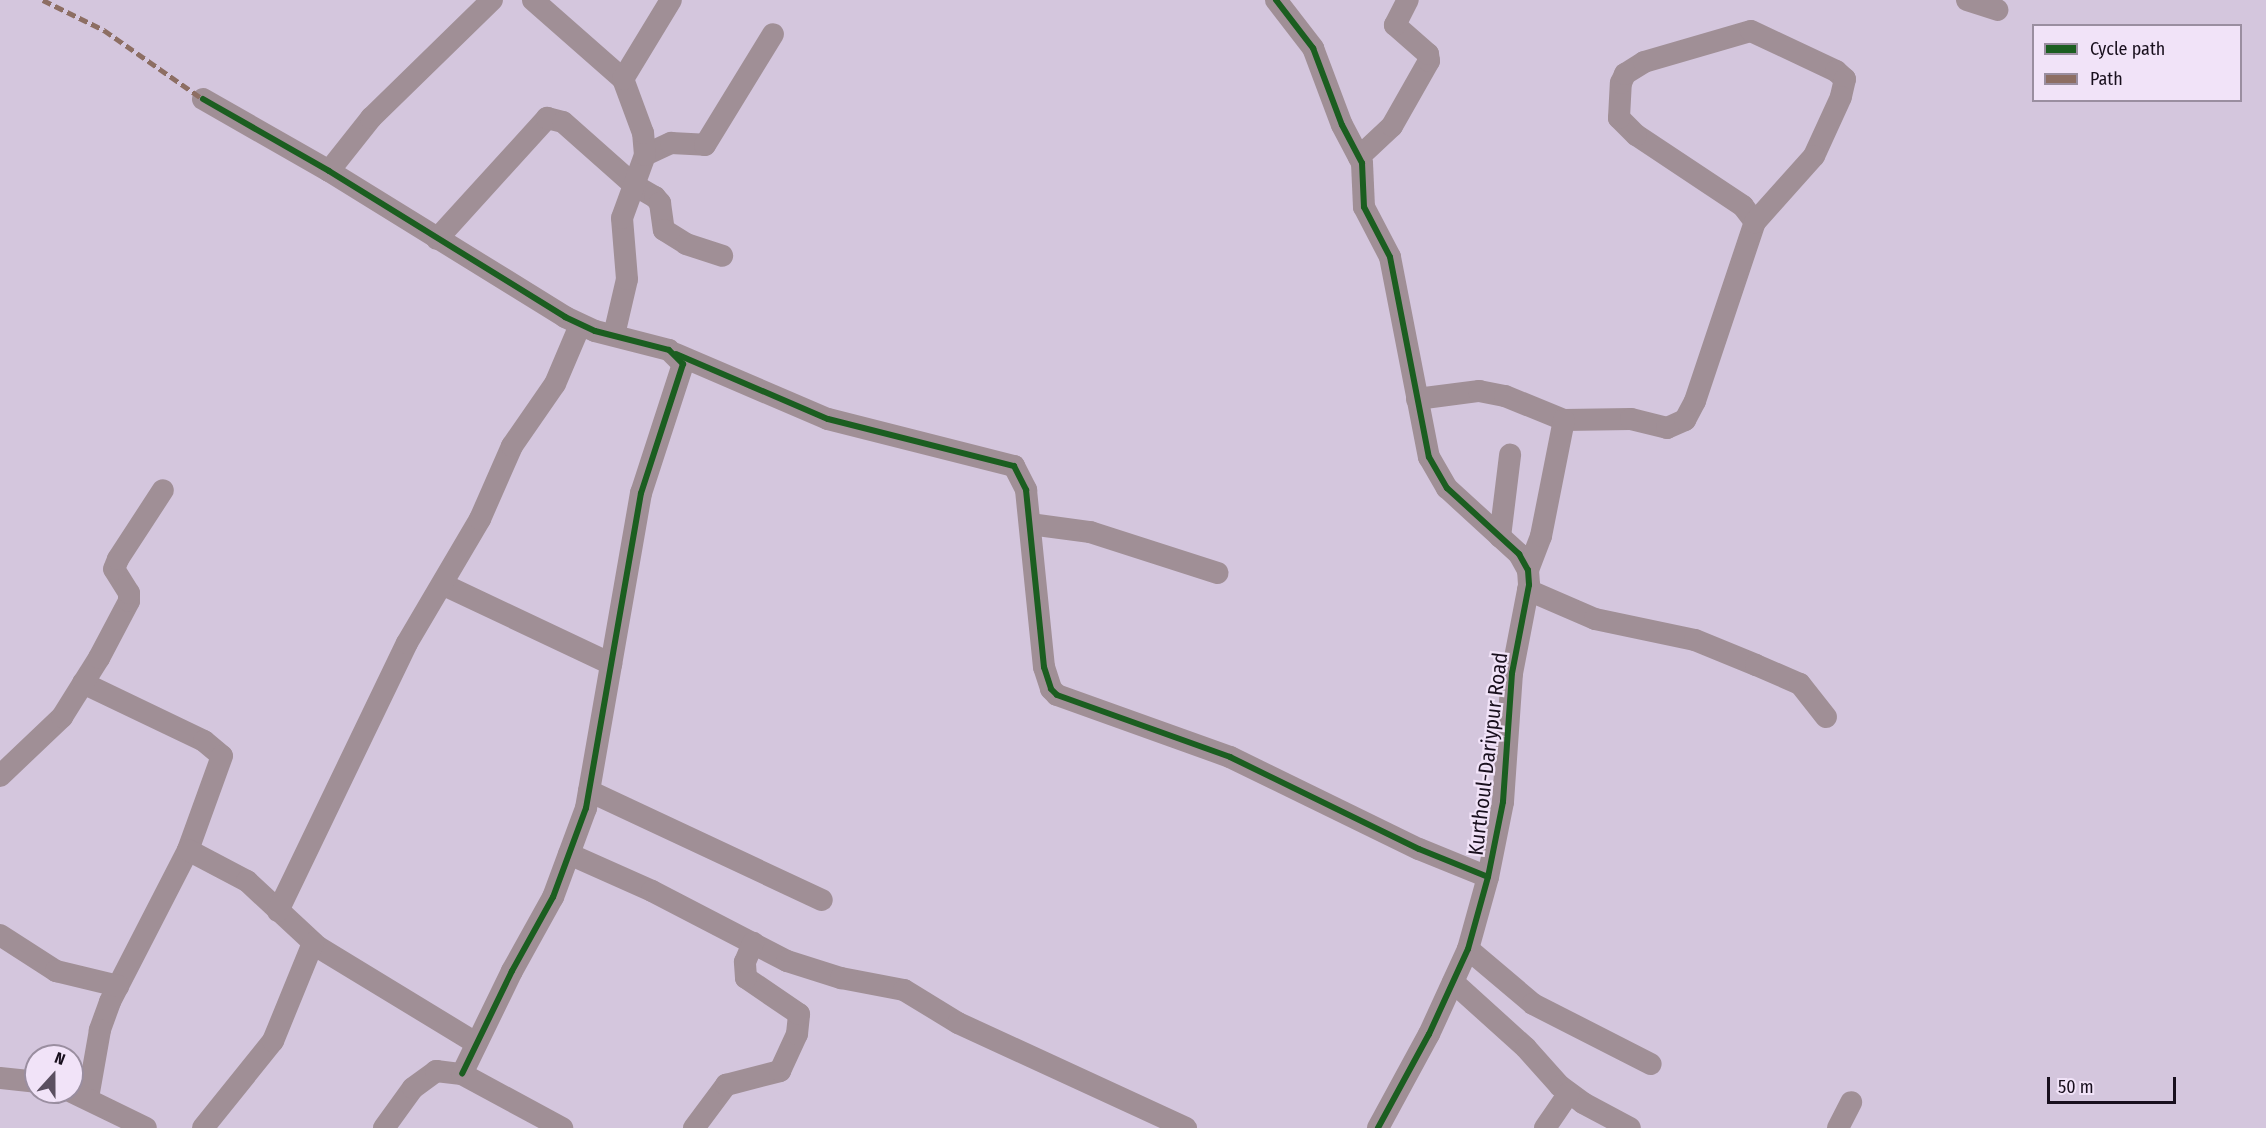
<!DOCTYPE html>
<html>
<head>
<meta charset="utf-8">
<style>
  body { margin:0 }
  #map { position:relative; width:2266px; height:1128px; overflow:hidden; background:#d4c6dd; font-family:"Fira Sans Condensed",sans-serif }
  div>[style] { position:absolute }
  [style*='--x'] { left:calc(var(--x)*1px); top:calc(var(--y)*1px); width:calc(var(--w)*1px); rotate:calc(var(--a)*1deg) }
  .minor>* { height:22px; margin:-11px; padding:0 11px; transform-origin:11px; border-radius:11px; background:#a08f96 }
  .quiet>* { height:4.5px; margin-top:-2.25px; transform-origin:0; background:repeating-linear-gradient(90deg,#8d6e63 0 9px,transparent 0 13.5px) }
  .cycleway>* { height:6px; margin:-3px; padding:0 3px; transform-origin:3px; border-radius:3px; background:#1b5e20 }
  span { translate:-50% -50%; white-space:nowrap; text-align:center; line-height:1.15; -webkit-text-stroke:4.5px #f1e3f8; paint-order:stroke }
  .street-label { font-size:21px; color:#180f1d }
  .legend { position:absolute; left:2032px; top:24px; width:210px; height:78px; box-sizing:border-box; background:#f1e3f8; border:2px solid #9a8ea0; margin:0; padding:8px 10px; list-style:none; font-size:18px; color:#180f1d }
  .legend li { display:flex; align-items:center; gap:12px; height:30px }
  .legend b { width:30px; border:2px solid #9a8ea0 }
  .north { position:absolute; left:24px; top:1044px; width:60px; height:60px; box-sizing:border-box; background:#f1e3f8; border:2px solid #9a8ea0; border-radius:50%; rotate:21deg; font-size:16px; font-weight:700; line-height:24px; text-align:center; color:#180f1d }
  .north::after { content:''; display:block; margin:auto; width:21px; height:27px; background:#5a4f60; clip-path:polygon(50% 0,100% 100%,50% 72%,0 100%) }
  .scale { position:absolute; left:2047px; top:1077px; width:129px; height:27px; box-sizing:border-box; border:3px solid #180f1d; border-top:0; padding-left:8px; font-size:18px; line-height:21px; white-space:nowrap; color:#180f1d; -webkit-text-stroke:4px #f1e3f8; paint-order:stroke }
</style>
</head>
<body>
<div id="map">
  <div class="minor">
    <div style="--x:533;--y:0;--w:120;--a:41.3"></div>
    <div style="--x:1276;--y:0;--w:61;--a:52.4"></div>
    <div style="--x:1313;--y:48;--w:82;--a:69.4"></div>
    <div style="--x:1342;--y:125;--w:43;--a:62.2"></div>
    <div style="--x:1362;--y:163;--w:44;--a:87.4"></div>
    <div style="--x:1364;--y:207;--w:56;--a:62.5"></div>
    <div style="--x:1390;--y:257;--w:204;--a:79"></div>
    <div style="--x:1429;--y:457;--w:36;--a:60"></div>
    <div style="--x:1447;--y:488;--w:98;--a:42.5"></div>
    <div style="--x:1519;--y:554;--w:18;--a:61"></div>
    <div style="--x:1528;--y:570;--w:15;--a:86"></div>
    <div style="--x:1529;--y:585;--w:90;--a:100.9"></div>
    <div style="--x:1512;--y:673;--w:129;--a:94"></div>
    <div style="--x:1503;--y:802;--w:76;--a:101.3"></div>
    <div style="--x:1488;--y:877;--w:75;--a:105.5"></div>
    <div style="--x:1468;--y:949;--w:94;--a:114.6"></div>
    <div style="--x:1429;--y:1034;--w:107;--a:118.5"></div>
    <div style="--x:1967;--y:0;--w:32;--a:18"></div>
    <div style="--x:203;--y:99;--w:145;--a:29.7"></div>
    <div style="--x:329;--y:171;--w:278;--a:31.7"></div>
    <div style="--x:565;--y:317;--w:33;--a:25"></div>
    <div style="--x:595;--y:331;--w:76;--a:14.4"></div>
    <div style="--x:669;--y:350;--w:20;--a:45"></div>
    <div style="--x:683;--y:364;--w:136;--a:108"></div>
    <div style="--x:641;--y:493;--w:320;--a:99.9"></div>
    <div style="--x:586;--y:808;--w:95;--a:110.3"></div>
    <div style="--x:553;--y:897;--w:85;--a:119"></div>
    <div style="--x:512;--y:971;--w:114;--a:115.9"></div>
    <div style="--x:645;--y:155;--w:29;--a:-25"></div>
    <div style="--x:671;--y:143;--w:34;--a:3"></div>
    <div style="--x:705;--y:145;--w:130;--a:-58.5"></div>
    <div style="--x:1359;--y:157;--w:45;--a:-43.2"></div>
    <div style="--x:1392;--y:126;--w:75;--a:-60.4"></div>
    <div style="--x:1429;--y:61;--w:7;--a:-98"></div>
    <div style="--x:1428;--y:54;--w:44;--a:-138.7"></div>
    <div style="--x:1395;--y:25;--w:28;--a:-63"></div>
    <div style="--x:329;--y:171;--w:68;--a:-51.6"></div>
    <div style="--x:371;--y:118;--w:169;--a:-44.3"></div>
    <div style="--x:437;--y:239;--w:164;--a:-47.7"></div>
    <div style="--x:547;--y:118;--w:16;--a:14"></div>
    <div style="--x:563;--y:122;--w:95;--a:41.6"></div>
    <div style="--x:634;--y:185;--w:24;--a:30"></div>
    <div style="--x:655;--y:197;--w:8;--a:50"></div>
    <div style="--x:660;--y:203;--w:27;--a:82"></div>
    <div style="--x:664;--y:230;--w:26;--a:32"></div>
    <div style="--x:686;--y:244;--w:38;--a:18"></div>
    <div style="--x:614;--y:335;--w:57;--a:-76.9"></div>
    <div style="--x:627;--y:279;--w:61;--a:-94.7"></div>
    <div style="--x:622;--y:218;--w:67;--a:-69.9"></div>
    <div style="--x:645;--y:155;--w:22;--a:-95"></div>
    <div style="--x:643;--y:133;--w:58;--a:-110.3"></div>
    <div style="--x:623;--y:79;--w:92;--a:-58.7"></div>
    <div style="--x:676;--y:354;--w:165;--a:23.2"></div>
    <div style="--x:828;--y:419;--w:192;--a:14.2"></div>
    <div style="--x:1014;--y:466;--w:27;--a:63"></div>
    <div style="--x:1026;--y:490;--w:178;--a:84.2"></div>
    <div style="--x:1044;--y:667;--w:23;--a:72"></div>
    <div style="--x:1051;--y:689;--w:8;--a:45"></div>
    <div style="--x:1057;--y:695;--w:184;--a:19.7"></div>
    <div style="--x:1230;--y:757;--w:210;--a:26"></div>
    <div style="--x:1419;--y:849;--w:74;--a:22.1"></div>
    <div style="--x:1417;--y:399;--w:63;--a:-7.4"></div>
    <div style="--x:1479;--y:391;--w:26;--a:11"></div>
    <div style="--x:1505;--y:396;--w:64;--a:22.1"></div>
    <div style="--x:1564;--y:420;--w:67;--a:-0.9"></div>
    <div style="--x:1631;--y:419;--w:37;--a:14"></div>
    <div style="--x:1667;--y:428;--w:20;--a:-24"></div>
    <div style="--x:1685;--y:420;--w:21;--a:-62"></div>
    <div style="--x:1695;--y:401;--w:189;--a:-71.5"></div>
    <div style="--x:1755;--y:222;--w:20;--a:-127"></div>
    <div style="--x:1743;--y:206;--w:128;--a:-146.4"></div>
    <div style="--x:1636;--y:135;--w:24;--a:-135"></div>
    <div style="--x:1619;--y:118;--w:35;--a:-87"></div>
    <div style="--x:1621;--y:83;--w:10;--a:-66"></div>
    <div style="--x:1625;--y:74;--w:22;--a:-32"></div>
    <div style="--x:1644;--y:62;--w:111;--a:-16.2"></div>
    <div style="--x:1751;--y:31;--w:94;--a:25.2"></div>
    <div style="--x:1836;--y:71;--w:12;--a:42"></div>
    <div style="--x:1845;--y:79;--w:18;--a:103"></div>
    <div style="--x:1841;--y:97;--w:65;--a:114.6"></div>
    <div style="--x:1814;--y:156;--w:89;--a:131.8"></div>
    <div style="--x:1030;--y:524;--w:61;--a:7.6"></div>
    <div style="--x:1090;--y:532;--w:134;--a:17.8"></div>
    <div style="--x:1500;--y:537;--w:83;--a:-83"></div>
    <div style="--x:1528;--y:570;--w:36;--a:-69"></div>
    <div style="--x:1541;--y:536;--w:118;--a:-78.8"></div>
    <div style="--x:444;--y:585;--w:185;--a:25.3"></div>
    <div style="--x:1528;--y:590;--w:73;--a:23.4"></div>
    <div style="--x:1595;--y:619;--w:102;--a:11.9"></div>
    <div style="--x:1695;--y:640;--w:66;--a:22.3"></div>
    <div style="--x:1756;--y:665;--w:48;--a:23.4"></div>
    <div style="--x:1800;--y:684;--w:42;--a:51.8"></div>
    <div style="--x:83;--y:683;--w:134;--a:25.6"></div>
    <div style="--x:204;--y:741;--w:23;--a:40"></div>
    <div style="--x:222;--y:756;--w:100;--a:109.9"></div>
    <div style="--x:188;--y:850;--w:171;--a:117.2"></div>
    <div style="--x:110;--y:1002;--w:30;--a:110"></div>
    <div style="--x:100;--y:1030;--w:69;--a:100"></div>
    <div style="--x:0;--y:776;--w:86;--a:-43.6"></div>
    <div style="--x:62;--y:717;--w:70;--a:-57.9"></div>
    <div style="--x:99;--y:658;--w:64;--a:-62.2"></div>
    <div style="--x:129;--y:601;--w:8;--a:-90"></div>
    <div style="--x:129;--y:593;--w:28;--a:-122"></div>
    <div style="--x:114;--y:569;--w:11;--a:-68"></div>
    <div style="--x:118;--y:559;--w:82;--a:-56.9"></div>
    <div style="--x:589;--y:791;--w:257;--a:25.1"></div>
    <div style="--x:188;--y:850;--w:67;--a:27.7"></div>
    <div style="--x:247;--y:881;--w:97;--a:42.9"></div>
    <div style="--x:318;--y:947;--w:185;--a:31.3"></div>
    <div style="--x:569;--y:854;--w:91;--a:24"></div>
    <div style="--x:652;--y:891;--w:152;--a:27.4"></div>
    <div style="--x:787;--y:961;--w:57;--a:17.5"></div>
    <div style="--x:841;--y:978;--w:64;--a:10.8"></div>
    <div style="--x:904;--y:990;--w:63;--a:31.4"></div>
    <div style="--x:958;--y:1023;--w:251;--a:24.7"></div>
    <div style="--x:278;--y:911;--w:297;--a:-64.3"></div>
    <div style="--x:407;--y:643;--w:144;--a:-59.5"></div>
    <div style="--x:480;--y:519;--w:80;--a:-66.3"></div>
    <div style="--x:512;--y:446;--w:75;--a:-55.3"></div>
    <div style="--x:555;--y:384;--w:64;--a:-67"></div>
    <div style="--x:0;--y:935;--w:67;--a:32.7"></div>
    <div style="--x:56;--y:971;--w:64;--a:13.6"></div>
    <div style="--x:1468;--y:949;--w:85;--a:40.2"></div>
    <div style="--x:1533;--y:1004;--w:132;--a:27"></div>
    <div style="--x:1453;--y:982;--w:98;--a:42.1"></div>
    <div style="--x:1526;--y:1048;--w:51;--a:48.2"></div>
    <div style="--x:1560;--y:1086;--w:29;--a:36"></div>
    <div style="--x:1583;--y:1103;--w:53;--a:28"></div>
    <div style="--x:0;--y:1078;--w:36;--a:6"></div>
    <div style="--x:72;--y:1092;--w:82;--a:25.9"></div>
    <div style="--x:203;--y:1128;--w:112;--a:-51.2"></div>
    <div style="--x:273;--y:1041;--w:106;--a:-67.8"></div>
    <div style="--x:384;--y:1128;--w:49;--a:-54.1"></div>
    <div style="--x:413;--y:1088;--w:29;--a:-36"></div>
    <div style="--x:436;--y:1071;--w:26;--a:7"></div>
    <div style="--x:462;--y:1074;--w:114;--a:28.4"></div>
    <div style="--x:694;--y:1128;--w:54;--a:-53.3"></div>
    <div style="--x:726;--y:1085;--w:56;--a:-14.5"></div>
    <div style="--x:780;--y:1071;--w:41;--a:-65.3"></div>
    <div style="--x:797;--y:1034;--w:20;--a:-84"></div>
    <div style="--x:799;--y:1014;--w:64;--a:-145.8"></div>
    <div style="--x:746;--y:978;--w:16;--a:-94"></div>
    <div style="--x:745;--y:962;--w:21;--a:-67"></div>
    <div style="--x:1545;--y:1128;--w:42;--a:-55.6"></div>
    <div style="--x:1838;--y:1128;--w:29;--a:-63"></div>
  </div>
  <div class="quiet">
    <div style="--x:43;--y:0;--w:68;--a:26.2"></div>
    <div style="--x:104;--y:30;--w:121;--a:34.9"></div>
  </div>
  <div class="cycleway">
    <div style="--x:1276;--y:0;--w:61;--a:52.4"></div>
    <div style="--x:1313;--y:48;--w:82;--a:69.4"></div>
    <div style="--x:1342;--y:125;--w:43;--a:62.2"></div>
    <div style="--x:1362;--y:163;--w:44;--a:87.4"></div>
    <div style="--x:1364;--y:207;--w:56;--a:62.5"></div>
    <div style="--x:1390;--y:257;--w:204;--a:79"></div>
    <div style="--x:1429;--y:457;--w:36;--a:60"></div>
    <div style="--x:1447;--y:488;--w:98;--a:42.5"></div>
    <div style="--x:1519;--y:554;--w:18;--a:61"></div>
    <div style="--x:1528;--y:570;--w:15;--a:86"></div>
    <div style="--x:1529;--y:585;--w:90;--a:100.9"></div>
    <div style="--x:1512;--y:673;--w:129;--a:94"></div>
    <div style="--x:1503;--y:802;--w:76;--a:101.3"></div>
    <div style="--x:1488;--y:877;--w:75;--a:105.5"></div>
    <div style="--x:1468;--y:949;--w:94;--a:114.6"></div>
    <div style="--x:1429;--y:1034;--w:107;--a:118.5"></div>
    <div style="--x:203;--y:99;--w:145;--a:29.7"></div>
    <div style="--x:329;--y:171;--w:278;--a:31.7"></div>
    <div style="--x:565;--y:317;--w:33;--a:25"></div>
    <div style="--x:595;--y:331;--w:76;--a:14.4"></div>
    <div style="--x:669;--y:350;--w:20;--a:45"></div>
    <div style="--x:683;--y:364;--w:136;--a:108"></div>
    <div style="--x:641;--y:493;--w:320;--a:99.9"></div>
    <div style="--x:586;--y:808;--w:95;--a:110.3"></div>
    <div style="--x:553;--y:897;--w:85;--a:119"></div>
    <div style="--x:512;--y:971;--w:114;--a:115.9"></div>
    <div style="--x:676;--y:354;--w:165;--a:23.2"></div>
    <div style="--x:828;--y:419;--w:192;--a:14.2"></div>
    <div style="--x:1014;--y:466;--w:27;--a:63"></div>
    <div style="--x:1026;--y:490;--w:178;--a:84.2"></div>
    <div style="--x:1044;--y:667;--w:23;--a:72"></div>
    <div style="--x:1051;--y:689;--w:8;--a:45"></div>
    <div style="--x:1057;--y:695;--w:184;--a:19.7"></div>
    <div style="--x:1230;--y:757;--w:210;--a:26"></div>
    <div style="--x:1419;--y:849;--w:74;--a:22.1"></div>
  </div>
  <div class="street-label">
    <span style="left:1488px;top:754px;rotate:-83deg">Kurthoul-Dariypur Road</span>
  </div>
  <ul class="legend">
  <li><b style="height:8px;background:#1b5e20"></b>Cycle path</li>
  <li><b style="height:8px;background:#8d6e63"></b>Path</li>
  </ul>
  <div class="north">N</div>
  <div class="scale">50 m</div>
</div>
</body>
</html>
